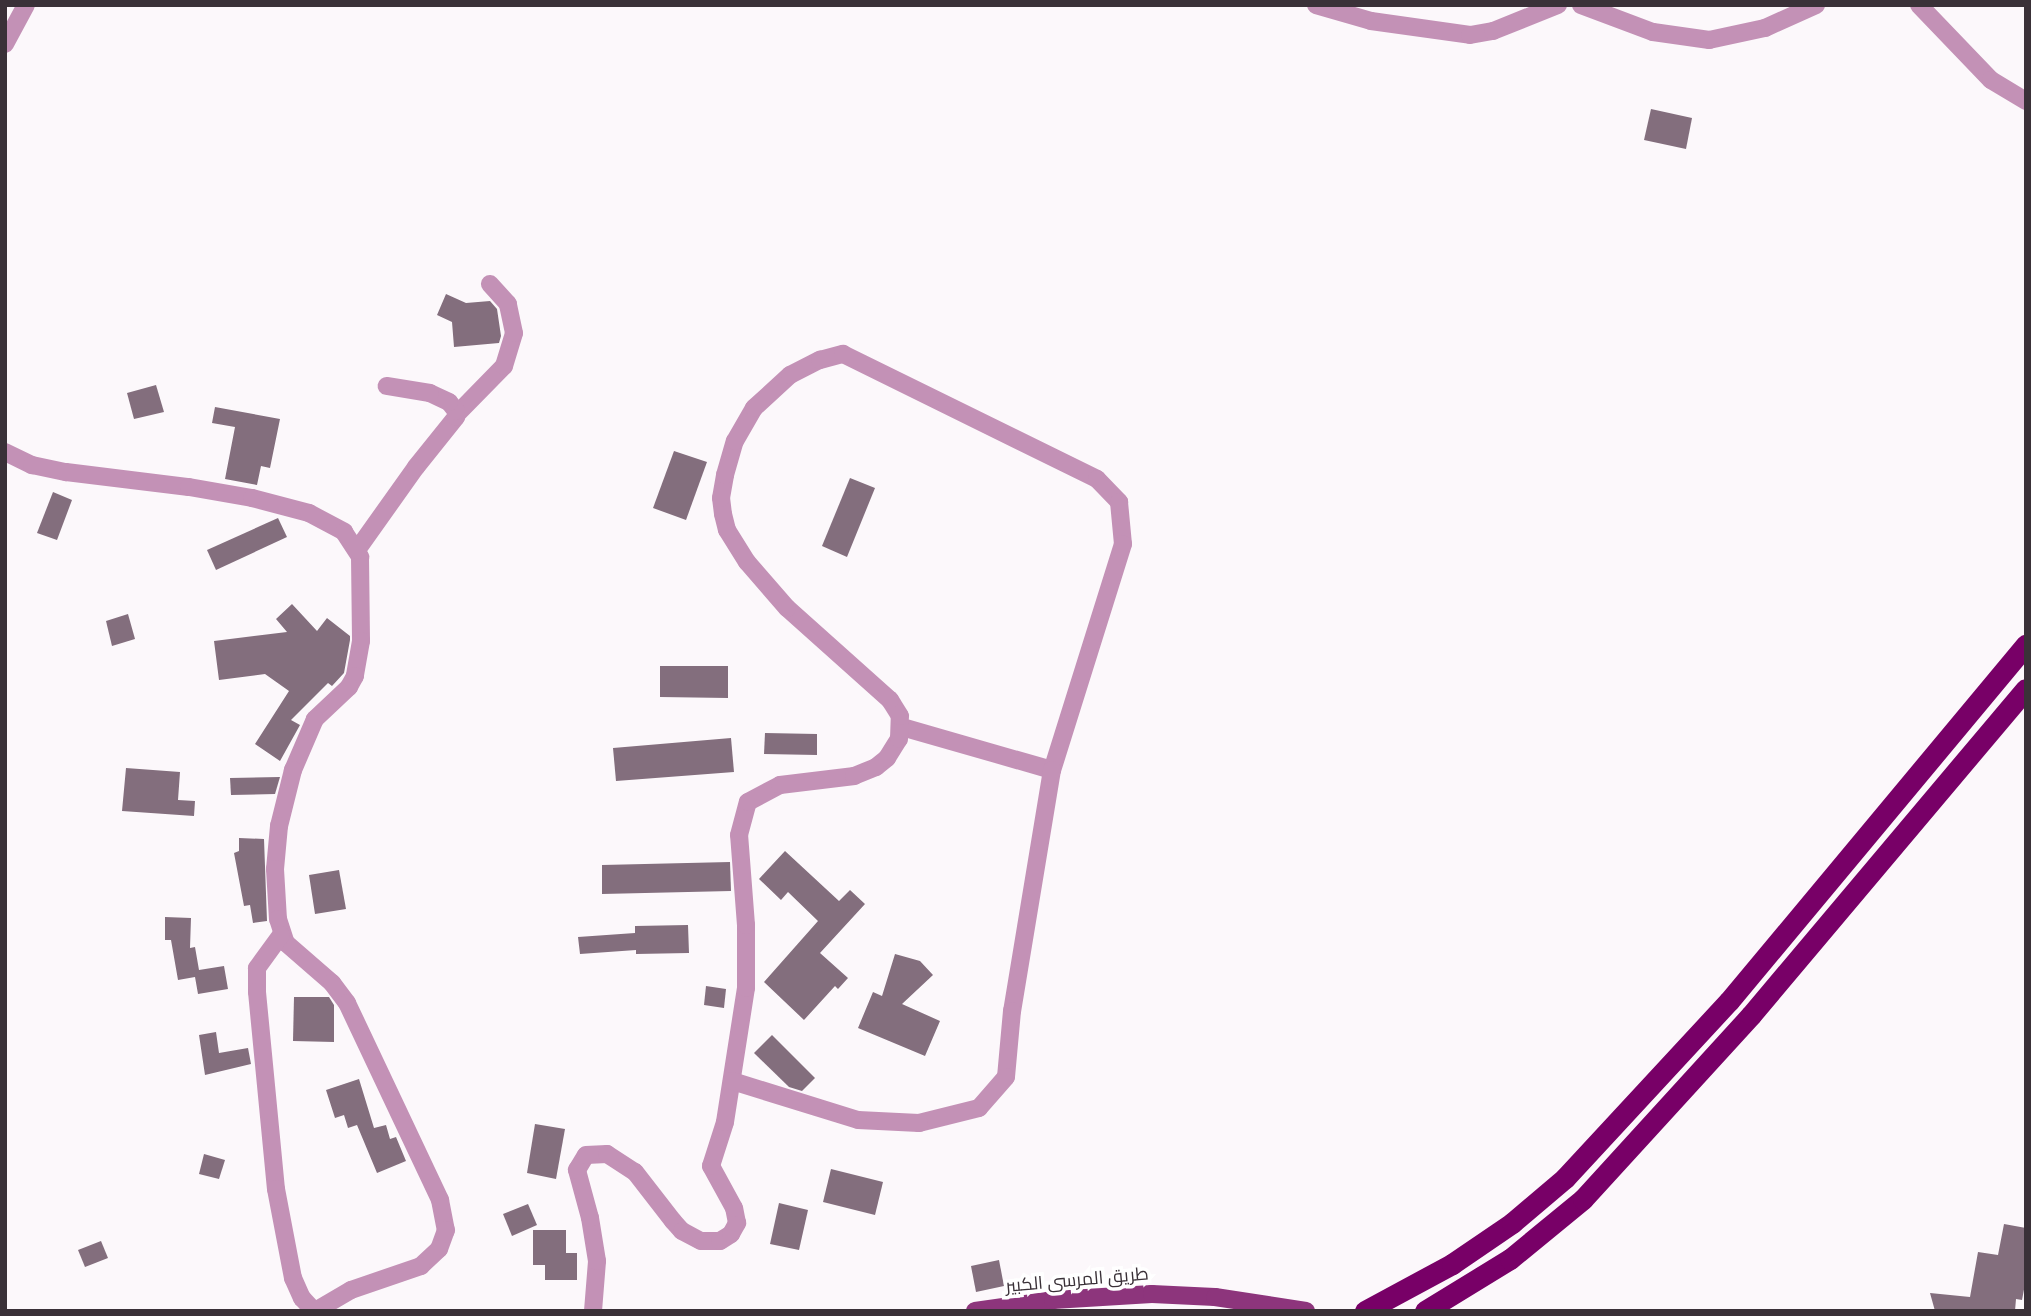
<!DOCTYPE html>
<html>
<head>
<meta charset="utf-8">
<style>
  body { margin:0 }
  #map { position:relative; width:2031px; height:1316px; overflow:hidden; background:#fcf8fb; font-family:Merriweather,Cairo,serif }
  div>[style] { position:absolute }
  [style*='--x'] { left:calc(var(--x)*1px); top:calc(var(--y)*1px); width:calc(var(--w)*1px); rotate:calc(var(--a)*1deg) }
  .building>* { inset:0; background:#836e7d }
  .minor>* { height:18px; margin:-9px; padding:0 9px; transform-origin:9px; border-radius:9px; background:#c391b6 }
  .major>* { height:18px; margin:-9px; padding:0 9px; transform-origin:9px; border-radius:9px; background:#8d357c }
  .highway>* { height:21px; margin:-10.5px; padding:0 10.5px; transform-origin:10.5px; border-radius:10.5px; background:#780067 }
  span { translate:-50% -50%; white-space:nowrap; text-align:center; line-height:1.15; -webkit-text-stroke:7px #fff; paint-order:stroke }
  .street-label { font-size:18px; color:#3a3138 }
  .frame { position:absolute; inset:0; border:7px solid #3a3138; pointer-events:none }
</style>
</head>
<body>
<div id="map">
  <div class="building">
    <div style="clip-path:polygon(1651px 109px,1692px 118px,1686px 149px,1644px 140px)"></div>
    <div style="clip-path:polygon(446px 294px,466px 303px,490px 301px,497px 309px,501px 336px,499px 343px,454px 347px,452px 322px,437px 315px)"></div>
    <div style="clip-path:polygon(156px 385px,164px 412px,134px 419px,127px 393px)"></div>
    <div style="clip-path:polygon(215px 407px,280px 419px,270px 468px,261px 466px,257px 485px,225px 479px,235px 427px,212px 423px)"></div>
    <div style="clip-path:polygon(674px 451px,707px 462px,686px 520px,653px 508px)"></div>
    <div style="clip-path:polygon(850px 478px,875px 488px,847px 557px,822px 546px)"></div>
    <div style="clip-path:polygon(53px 492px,72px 500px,57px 540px,37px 533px)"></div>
    <div style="clip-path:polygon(278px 518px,287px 537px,216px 570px,207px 550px)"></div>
    <div style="clip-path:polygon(292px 604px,317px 631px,327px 618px,350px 636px,350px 640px,344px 673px,332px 686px,328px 683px,291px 720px,300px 725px,280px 761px,255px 744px,289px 691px,265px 674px,219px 680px,214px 641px,287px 632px,276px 619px)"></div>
    <div style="clip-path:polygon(128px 614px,135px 639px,112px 646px,106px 621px)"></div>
    <div style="clip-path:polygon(660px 666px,728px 666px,728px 698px,660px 697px)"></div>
    <div style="clip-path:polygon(765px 733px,817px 734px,817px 755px,764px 754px)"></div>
    <div style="clip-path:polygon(731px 738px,734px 772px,616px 781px,613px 748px)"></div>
    <div style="clip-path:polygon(126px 768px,180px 772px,178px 800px,195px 801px,194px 816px,122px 811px)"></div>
    <div style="clip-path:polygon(280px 777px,275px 794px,231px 795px,230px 778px)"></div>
    <div style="clip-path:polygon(239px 838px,264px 839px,267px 921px,253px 923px,250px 905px,244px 906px,234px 853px,239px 851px)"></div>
    <div style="clip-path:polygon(785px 851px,839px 901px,850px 890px,865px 904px,820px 953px,848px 978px,838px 989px,835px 986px,804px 1020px,764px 982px,818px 921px,788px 892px,781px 900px,759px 879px)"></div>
    <div style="clip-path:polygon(730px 862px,731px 891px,602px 894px,602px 865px)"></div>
    <div style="clip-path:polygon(339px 870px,346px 909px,315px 914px,309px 875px)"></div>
    <div style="clip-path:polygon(165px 917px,191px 918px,190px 948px,195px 947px,199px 970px,224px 966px,228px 989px,198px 994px,195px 977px,178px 980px,171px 940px,165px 940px)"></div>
    <div style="clip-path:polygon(688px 925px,689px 953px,636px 954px,636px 950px,580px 954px,578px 937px,635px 933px,635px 926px)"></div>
    <div style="clip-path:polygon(895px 954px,920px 961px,933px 975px,902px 1004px,940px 1021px,925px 1056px,858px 1028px,873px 992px,882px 996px)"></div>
    <div style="clip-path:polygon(706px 986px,726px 989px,724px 1008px,704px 1005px)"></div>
    <div style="clip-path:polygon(294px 997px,329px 997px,334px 1005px,334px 1042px,293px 1041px)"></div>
    <div style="clip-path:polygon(216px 1032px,219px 1053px,248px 1048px,251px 1064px,205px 1075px,199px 1035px)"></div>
    <div style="clip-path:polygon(772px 1035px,815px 1078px,802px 1091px,789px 1087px,754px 1053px)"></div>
    <div style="clip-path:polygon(359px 1079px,374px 1128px,386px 1125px,390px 1139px,396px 1137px,406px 1161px,377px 1173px,357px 1125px,348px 1128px,344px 1115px,335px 1118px,326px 1090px)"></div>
    <div style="clip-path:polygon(535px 1124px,565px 1129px,556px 1179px,527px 1173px)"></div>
    <div style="clip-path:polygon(204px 1154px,225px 1160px,219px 1179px,199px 1174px)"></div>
    <div style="clip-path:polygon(831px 1169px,883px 1182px,875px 1215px,823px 1202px)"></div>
    <div style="clip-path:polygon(779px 1203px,808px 1210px,799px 1250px,770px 1244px)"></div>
    <div style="clip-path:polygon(528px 1204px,537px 1225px,512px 1236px,503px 1214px)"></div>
    <div style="clip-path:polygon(2004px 1224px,2026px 1228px,2026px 1279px,2022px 1300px,2016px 1299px,2015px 1311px,1935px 1311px,1930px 1293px,1970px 1297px,1978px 1252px,1998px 1255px)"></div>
    <div style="clip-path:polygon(533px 1230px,566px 1230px,566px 1253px,577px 1253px,577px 1280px,545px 1280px,545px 1265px,533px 1265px)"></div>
    <div style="clip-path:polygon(101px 1241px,108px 1258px,85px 1267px,78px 1250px)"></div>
    <div style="clip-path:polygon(999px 1260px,1004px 1286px,976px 1292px,971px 1266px)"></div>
  </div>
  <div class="minor">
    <div style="--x:1316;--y:5;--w:57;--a:16.2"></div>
    <div style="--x:1371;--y:21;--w:100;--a:8"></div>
    <div style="--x:1470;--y:35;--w:23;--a:-10"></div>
    <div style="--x:1493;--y:31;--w:70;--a:-21.8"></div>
    <div style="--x:1581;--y:5;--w:77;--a:20.6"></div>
    <div style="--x:1653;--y:32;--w:57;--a:8.1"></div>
    <div style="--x:1709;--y:40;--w:57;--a:-12.1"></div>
    <div style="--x:1765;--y:28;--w:56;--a:-24.3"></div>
    <div style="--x:1919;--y:5;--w:104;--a:46.2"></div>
    <div style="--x:1991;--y:80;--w:41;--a:31"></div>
    <div style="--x:5;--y:44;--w:44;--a:-61.7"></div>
    <div style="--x:457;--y:414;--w:67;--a:-45.6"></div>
    <div style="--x:504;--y:366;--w:34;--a:-73"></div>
    <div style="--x:514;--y:333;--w:30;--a:-102"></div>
    <div style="--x:508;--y:304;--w:27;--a:-132"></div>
    <div style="--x:5;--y:452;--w:30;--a:26"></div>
    <div style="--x:32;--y:465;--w:35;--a:12"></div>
    <div style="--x:66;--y:472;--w:124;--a:7"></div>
    <div style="--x:189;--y:487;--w:64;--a:9.9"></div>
    <div style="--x:252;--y:498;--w:59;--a:14.7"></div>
    <div style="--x:309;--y:513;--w:40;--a:28"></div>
    <div style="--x:344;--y:532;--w:30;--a:57"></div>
    <div style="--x:360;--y:557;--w:84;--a:89.3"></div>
    <div style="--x:361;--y:641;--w:36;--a:100"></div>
    <div style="--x:355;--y:676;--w:13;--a:119"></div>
    <div style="--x:349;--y:687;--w:47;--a:136.7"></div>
    <div style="--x:315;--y:719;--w:56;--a:113.3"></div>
    <div style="--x:293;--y:770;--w:58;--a:104"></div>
    <div style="--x:279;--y:826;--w:43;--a:95.3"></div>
    <div style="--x:275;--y:869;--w:50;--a:86.6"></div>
    <div style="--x:278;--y:919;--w:25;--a:72"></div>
    <div style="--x:286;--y:943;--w:61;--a:41"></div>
    <div style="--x:332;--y:983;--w:25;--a:53"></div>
    <div style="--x:347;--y:1003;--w:218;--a:64.7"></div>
    <div style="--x:440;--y:1200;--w:31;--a:79"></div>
    <div style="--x:446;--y:1230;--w:20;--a:110"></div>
    <div style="--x:439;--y:1249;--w:25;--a:137"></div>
    <div style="--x:421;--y:1266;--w:74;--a:161.1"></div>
    <div style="--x:351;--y:1290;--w:42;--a:149.7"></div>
    <div style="--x:357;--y:550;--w:102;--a:-54.6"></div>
    <div style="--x:416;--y:467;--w:64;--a:-51.3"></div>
    <div style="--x:456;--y:417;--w:6;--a:-90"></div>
    <div style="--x:456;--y:411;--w:11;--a:-128"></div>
    <div style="--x:449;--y:402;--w:21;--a:-155"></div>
    <div style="--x:430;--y:393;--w:44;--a:-170.8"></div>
    <div style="--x:902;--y:727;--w:156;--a:16"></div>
    <div style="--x:281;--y:935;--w:41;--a:126"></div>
    <div style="--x:257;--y:968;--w:24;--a:90"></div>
    <div style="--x:257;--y:992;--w:198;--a:84.5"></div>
    <div style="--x:276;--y:1189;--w:91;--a:79.2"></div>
    <div style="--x:293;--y:1278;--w:22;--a:66"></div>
    <div style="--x:302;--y:1298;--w:18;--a:47"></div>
    <div style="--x:593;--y:1311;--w:50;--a:-85.4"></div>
    <div style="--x:597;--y:1261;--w:44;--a:-99.2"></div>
    <div style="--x:590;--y:1218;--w:50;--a:-105.2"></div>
    <div style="--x:577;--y:1170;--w:17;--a:-59"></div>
    <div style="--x:586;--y:1155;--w:21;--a:-3"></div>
    <div style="--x:607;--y:1154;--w:33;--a:33"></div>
    <div style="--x:635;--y:1172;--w:62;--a:52.2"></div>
    <div style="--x:673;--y:1221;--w:13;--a:48"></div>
    <div style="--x:682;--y:1231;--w:21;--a:28"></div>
    <div style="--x:701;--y:1241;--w:19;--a:0"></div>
    <div style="--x:720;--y:1241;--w:13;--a:-32"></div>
    <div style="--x:731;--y:1234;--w:13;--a:-61"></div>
    <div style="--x:737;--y:1223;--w:15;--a:-101"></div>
    <div style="--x:734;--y:1208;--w:48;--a:-118.7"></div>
    <div style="--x:711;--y:1166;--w:46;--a:-72.3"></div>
    <div style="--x:725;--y:1122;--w:136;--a:-81.1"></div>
    <div style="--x:746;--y:988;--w:63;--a:-90"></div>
    <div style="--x:746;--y:925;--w:90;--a:-94.4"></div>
    <div style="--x:739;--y:835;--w:34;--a:-75"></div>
    <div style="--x:748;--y:802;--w:36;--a:-28"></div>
    <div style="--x:780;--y:785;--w:75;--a:-6.9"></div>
    <div style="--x:854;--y:776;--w:24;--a:-22"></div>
    <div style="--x:876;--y:767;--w:14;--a:-39"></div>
    <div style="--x:887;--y:758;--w:22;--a:-58"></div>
    <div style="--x:899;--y:739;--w:23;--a:-88"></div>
    <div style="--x:900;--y:716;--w:19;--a:-122"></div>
    <div style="--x:890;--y:700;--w:138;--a:-138.2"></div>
    <div style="--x:787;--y:608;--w:61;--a:-131"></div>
    <div style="--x:747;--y:562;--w:38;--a:-122"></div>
    <div style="--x:727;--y:530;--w:16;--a:-104"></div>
    <div style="--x:723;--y:514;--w:16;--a:-97"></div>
    <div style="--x:721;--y:498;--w:23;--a:-80"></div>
    <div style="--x:725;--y:475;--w:35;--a:-74"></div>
    <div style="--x:735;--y:441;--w:38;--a:-60"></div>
    <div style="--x:754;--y:408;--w:49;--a:-42.5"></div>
    <div style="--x:790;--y:375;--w:34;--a:-27"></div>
    <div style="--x:820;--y:360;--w:24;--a:-15"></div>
    <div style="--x:843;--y:354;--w:283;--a:26.2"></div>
    <div style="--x:1097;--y:479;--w:32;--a:46"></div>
    <div style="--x:1119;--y:502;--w:42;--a:84.6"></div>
    <div style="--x:1123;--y:544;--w:237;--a:107.4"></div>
    <div style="--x:1052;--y:770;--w:244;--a:99.4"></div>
    <div style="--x:1012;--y:1011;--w:66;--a:95.2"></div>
    <div style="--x:1006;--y:1077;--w:41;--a:131.1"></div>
    <div style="--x:979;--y:1108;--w:62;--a:166"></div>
    <div style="--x:919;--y:1123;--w:61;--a:-177.2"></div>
    <div style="--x:858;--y:1120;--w:132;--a:-162.8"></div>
  </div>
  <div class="major">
    <div style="--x:975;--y:1311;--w:79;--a:-8"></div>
    <div style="--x:1053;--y:1300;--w:99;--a:-3.5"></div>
    <div style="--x:1152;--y:1294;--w:63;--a:2.7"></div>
    <div style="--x:1215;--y:1297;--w:92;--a:8.7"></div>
  </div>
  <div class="highway">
    <div style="--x:1365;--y:1311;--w:99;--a:-28.4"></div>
    <div style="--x:1452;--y:1264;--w:73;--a:-34.3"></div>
    <div style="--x:1512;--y:1223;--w:70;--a:-40.3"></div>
    <div style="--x:1565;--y:1178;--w:241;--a:-47.2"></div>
    <div style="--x:1729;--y:1001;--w:464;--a:-50.2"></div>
    <div style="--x:1425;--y:1311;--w:100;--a:-31.5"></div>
    <div style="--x:1510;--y:1259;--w:94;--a:-39.4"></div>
    <div style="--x:1583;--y:1199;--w:249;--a:-47.6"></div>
    <div style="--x:1751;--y:1015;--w:426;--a:-49.9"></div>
  </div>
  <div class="street-label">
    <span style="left:1077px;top:1280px;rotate:-5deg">طريق المرسى الكبير</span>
  </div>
  <div class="frame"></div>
</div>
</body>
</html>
